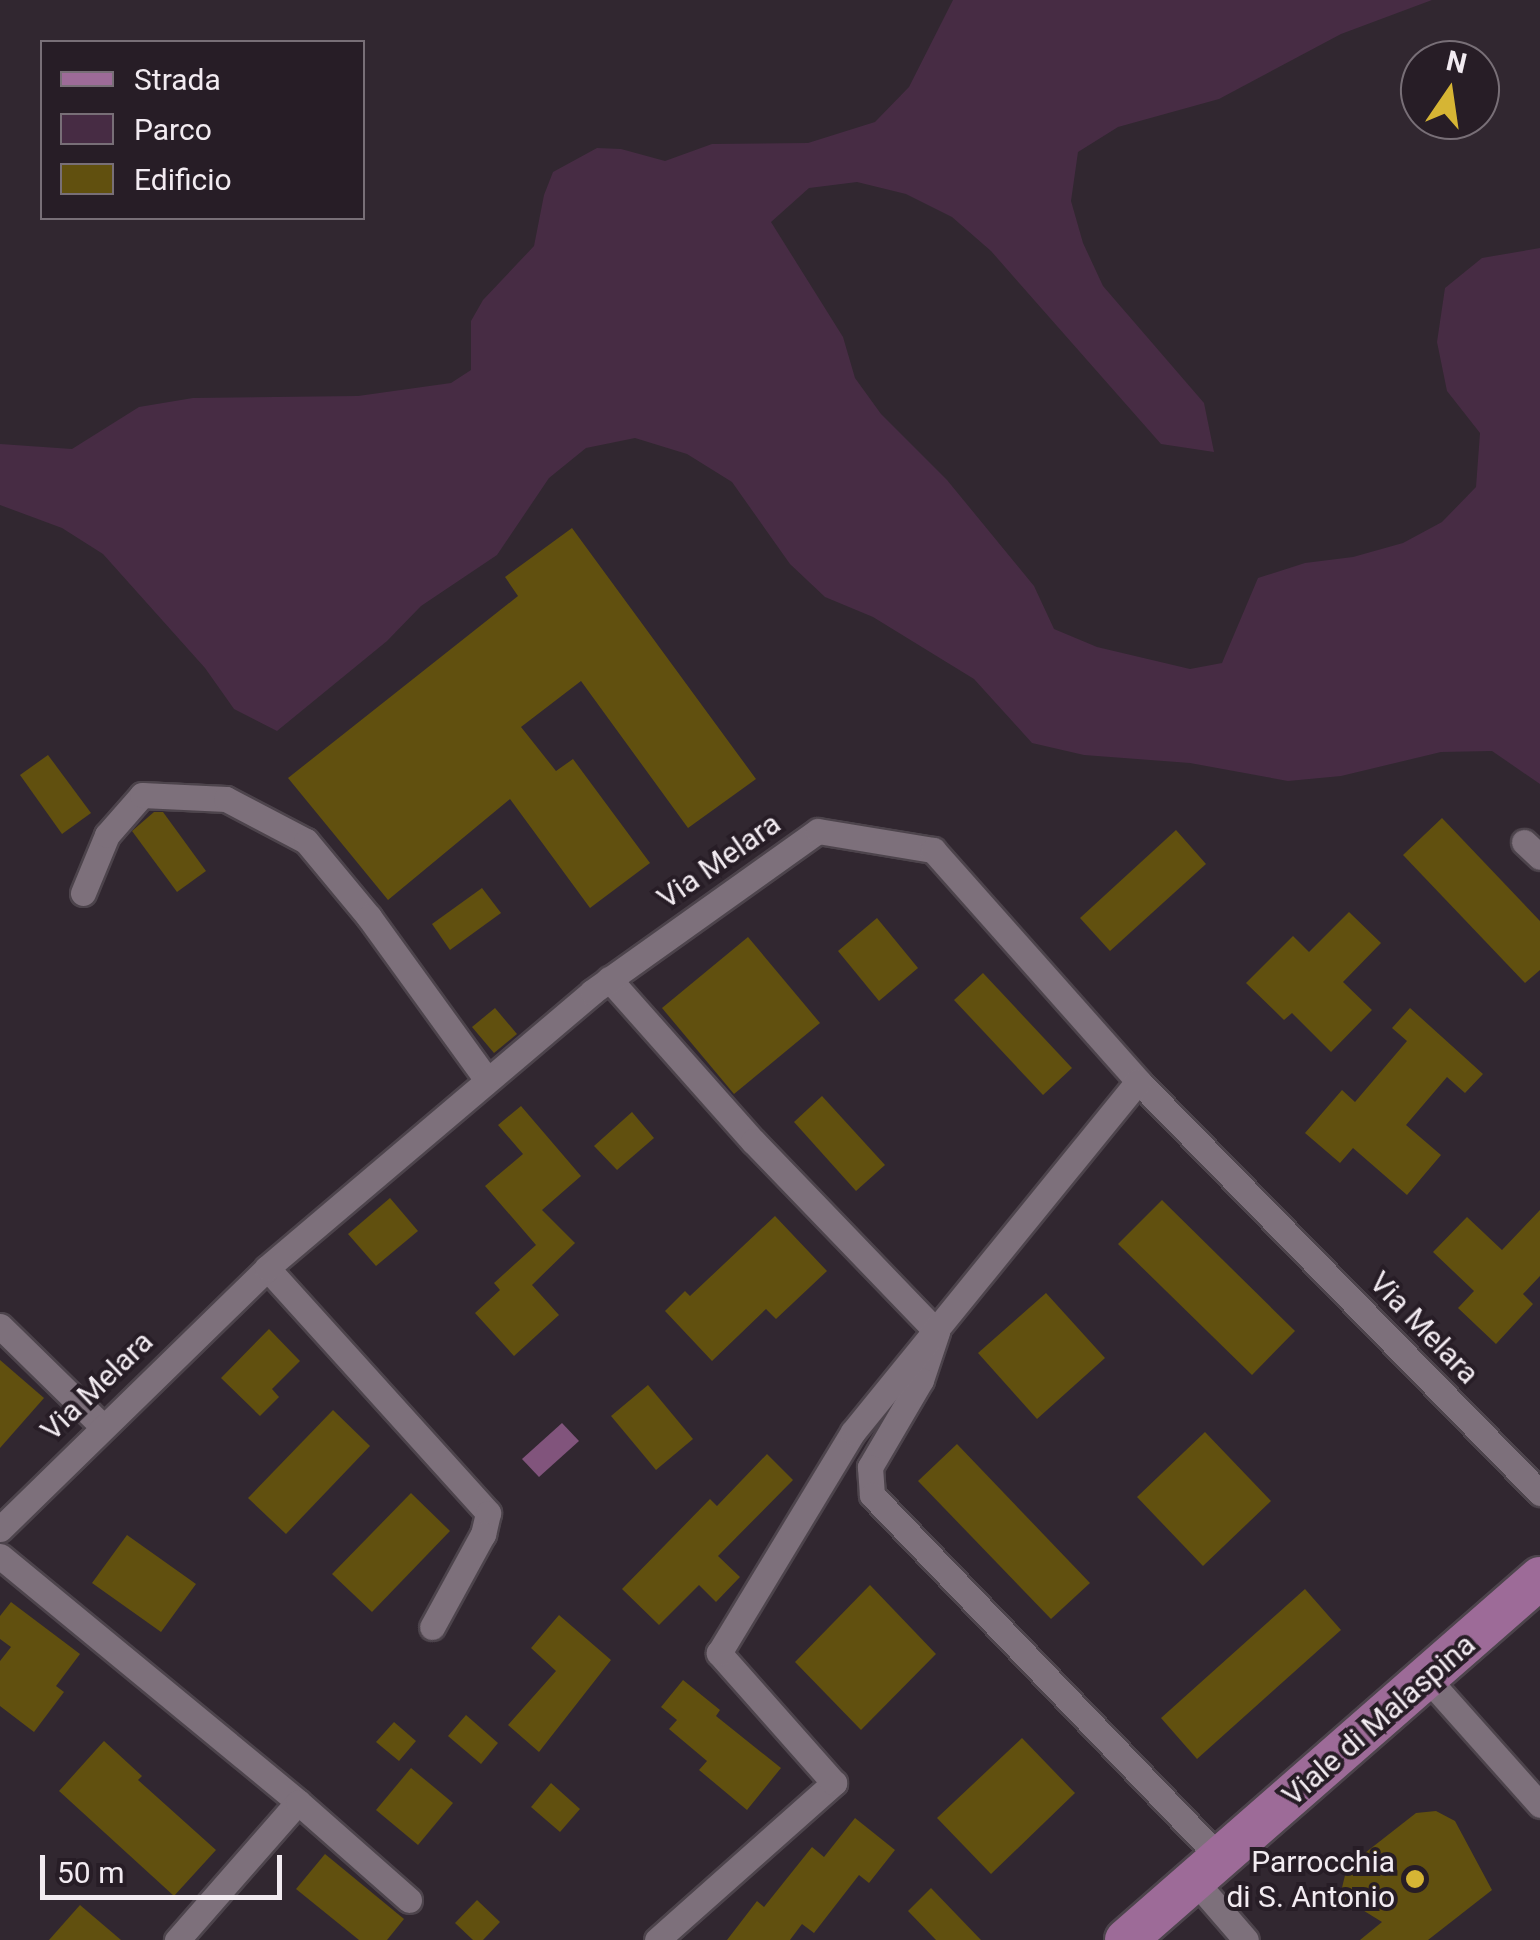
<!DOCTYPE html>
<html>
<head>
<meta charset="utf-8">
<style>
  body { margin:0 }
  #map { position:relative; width:1540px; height:1940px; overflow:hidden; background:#312730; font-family:Roboto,sans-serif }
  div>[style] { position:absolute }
  .green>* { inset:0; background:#472c44 }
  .water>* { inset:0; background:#81547c }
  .building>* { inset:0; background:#61500f }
  .roads { filter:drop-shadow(2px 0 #4d444c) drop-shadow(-2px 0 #4d444c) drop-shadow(0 2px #4d444c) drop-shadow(0 -2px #4d444c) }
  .minor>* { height:25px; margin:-12.5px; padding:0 12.5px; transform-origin:12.5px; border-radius:12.5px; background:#7d707b }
  .primary>* { height:42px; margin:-21px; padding:0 21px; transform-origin:21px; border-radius:21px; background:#9d6b98 }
  .dots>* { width:28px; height:28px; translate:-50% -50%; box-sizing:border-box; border:5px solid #271d26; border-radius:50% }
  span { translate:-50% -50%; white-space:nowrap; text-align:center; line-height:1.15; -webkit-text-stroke:8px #271d26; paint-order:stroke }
  .street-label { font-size:30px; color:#f2ebf1 }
  .poi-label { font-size:30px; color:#f2ebf1 }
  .right { translate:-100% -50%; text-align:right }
  .legend { position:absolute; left:40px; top:40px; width:325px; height:180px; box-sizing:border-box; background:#271d26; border:2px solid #786f77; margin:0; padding:12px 18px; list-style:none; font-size:30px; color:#f2ebf1 }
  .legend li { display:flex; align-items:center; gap:20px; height:50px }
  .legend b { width:50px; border:2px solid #786f77 }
  .north { position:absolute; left:1400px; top:40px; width:100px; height:100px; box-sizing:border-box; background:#271d26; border:2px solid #786f77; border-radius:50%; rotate:13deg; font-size:28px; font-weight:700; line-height:40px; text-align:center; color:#f2ebf1 }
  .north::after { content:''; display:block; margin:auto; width:35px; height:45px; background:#d6b534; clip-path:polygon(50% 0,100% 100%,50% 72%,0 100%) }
  .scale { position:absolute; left:40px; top:1855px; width:242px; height:45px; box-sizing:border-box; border:5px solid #f2ebf1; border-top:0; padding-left:12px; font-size:30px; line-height:35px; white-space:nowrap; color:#f2ebf1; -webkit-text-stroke:8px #271d26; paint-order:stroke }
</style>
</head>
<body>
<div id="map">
  <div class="green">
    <div style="clip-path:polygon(953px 0,1432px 0,1341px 34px,1219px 99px,1118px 127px,1078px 152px,1071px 201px,1083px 243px,1103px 286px,1204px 403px,1214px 452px,1161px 444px,991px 251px,952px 217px,906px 194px,857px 182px,809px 188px,771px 222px,843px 337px,855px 378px,881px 414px,947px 480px,1034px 586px,1054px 629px,1097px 647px,1190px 669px,1222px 663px,1258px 578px,1305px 563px,1353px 557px,1403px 543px,1442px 522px,1476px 487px,1480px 433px,1447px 391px,1437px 342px,1445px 288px,1482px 258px,1540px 248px,1540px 784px,1492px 751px,1441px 752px,1341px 776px,1288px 781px,1190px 763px,1084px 755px,1032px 743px,974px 679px,873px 617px,825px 597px,790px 564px,732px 482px,687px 454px,635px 438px,586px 448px,549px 478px,497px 555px,421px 606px,387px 641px,277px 731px,234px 709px,205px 668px,103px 554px,62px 528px,0 505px,0 444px,72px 449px,139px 407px,193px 398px,358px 396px,451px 383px,471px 370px,471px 321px,483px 300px,534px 246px,544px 195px,553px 172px,597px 148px,621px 149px,665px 161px,712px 144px,808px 143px,875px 122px,909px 87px)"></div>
  </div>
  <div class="water">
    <div style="clip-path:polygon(562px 1423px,579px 1441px,539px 1477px,522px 1459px)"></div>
  </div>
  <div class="building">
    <div style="clip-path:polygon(572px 528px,756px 779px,688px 828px,581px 681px,521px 727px,556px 771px,573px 759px,650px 863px,590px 908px,510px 799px,388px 900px,288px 778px,518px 596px,505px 577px)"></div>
    <div style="clip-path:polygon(48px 755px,91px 813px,62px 834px,20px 775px)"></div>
    <div style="clip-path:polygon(154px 812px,163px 812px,206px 871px,177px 892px,132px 831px)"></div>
    <div style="clip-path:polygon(1442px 818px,1540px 921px,1540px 970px,1525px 983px,1403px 855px)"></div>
    <div style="clip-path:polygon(1176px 830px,1206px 864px,1110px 951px,1080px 918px)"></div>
    <div style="clip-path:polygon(482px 888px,501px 913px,450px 950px,432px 924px)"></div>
    <div style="clip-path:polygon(1349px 912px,1381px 943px,1343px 982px,1372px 1010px,1331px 1052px,1292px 1013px,1284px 1020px,1246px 983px,1293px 936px,1309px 952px)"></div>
    <div style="clip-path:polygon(877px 918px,918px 968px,879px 1001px,838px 951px)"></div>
    <div style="clip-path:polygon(748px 937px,820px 1023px,734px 1094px,662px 1008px)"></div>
    <div style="clip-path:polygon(983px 973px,1072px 1068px,1043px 1095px,954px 1000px)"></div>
    <div style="clip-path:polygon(495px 1008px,517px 1034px,494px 1053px,472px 1027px)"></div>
    <div style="clip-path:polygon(1410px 1008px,1483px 1074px,1465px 1093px,1447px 1077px,1406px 1125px,1441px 1155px,1407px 1195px,1353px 1148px,1340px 1163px,1305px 1133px,1342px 1090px,1355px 1102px,1407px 1041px,1392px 1028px)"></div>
    <div style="clip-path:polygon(822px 1096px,885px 1165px,856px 1191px,794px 1122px)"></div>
    <div style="clip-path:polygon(521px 1106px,581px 1176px,542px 1210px,575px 1243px,532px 1285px,559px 1315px,514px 1356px,475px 1313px,500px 1290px,494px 1283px,536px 1245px,485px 1186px,523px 1154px,498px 1125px)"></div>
    <div style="clip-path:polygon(632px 1112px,654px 1138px,617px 1170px,594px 1146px)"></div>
    <div style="clip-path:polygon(390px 1198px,418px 1231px,376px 1266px,348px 1234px)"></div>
    <div style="clip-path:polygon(1162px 1200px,1295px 1331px,1252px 1375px,1118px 1244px)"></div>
    <div style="clip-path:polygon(1540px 1210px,1540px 1276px,1523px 1294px,1533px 1304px,1496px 1344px,1458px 1308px,1474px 1291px,1433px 1252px,1467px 1217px,1502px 1250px)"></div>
    <div style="clip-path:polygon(775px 1216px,827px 1271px,776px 1319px,766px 1309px,712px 1361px,665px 1311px,685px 1291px,690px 1296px)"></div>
    <div style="clip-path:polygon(1046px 1293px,1105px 1358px,1037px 1419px,978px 1353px)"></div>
    <div style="clip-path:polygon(269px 1329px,300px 1361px,272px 1389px,279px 1397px,260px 1416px,221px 1378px)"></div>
    <div style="clip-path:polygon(0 1360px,44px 1398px,0 1448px)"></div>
    <div style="clip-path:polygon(648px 1385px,693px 1439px,656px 1470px,611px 1416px)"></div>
    <div style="clip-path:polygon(333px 1410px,370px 1446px,286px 1534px,248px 1498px)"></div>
    <div style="clip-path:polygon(1205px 1432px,1271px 1501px,1203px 1566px,1137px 1497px)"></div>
    <div style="clip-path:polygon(957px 1444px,1090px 1583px,1051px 1619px,918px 1481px)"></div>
    <div style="clip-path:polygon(767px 1454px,793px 1480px,718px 1556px,740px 1577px,716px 1602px,699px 1585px,659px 1625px,622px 1589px,710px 1499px,717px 1506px)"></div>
    <div style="clip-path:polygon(411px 1493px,450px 1531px,372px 1612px,332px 1574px)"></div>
    <div style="clip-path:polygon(127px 1535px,196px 1584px,161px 1632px,92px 1583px)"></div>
    <div style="clip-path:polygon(870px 1585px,936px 1654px,861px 1730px,795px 1662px)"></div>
    <div style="clip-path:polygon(1305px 1589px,1341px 1630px,1197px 1759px,1161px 1718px)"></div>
    <div style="clip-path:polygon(11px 1602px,80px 1654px,56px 1686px,64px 1692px,34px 1732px,0 1706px,0 1661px,11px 1647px,0 1639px,0 1616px)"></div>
    <div style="clip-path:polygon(559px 1615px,611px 1660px,539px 1752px,508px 1725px,556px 1671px,531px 1648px)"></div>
    <div style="clip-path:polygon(683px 1680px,720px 1710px,716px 1716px,781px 1768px,747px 1810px,699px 1770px,707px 1761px,669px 1729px,677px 1720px,661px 1707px)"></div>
    <div style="clip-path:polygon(466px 1715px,498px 1743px,481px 1764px,448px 1736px)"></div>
    <div style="clip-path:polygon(394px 1722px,416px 1741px,399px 1761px,376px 1742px)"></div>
    <div style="clip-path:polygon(1022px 1738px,1075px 1793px,991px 1874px,937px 1818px)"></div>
    <div style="clip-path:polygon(104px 1741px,142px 1776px,138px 1780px,216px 1850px,174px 1896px,59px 1791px)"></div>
    <div style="clip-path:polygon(411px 1768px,453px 1803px,418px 1845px,376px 1810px)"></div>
    <div style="clip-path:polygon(551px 1783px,580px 1809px,560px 1832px,531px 1807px)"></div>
    <div style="clip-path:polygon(1436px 1811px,1455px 1821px,1492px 1890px,1428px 1940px,1360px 1940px,1382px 1922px,1340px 1896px,1347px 1867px,1416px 1813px)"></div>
    <div style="clip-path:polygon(855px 1818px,895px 1850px,869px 1883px,859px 1875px,814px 1933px,802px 1924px,790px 1940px,727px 1940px,757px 1901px,764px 1907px,812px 1847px,824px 1857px)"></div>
    <div style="clip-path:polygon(325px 1854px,404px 1919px,387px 1940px,359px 1940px,296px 1889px)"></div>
    <div style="clip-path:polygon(931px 1888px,981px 1940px,936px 1940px,908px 1911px)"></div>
    <div style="clip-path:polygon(477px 1900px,500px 1922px,483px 1940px,473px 1940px,455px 1923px)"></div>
    <div style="clip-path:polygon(80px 1905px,121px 1940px,49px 1940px)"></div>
  </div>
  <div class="roads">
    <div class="minor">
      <div style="left:1524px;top:842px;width:22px;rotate:43deg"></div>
      <div style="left:83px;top:893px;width:63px;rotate:-67.5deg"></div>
      <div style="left:107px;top:835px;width:53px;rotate:-48.8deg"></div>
      <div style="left:142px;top:795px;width:84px;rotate:2.7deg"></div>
      <div style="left:226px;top:799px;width:90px;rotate:27.7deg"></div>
      <div style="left:306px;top:841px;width:99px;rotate:50.3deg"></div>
      <div style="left:369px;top:917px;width:201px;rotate:54.1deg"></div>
      <div style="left:609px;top:979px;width:217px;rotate:48.4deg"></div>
      <div style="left:753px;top:1141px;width:265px;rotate:46.1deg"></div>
      <div style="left:937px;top:1332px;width:51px;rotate:108.4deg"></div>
      <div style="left:921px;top:1380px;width:101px;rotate:120.4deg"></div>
      <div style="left:870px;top:1467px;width:28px;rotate:86deg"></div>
      <div style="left:872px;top:1495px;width:503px;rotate:46.21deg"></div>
      <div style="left:267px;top:1268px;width:330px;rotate:47.9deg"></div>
      <div style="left:488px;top:1513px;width:22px;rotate:103deg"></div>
      <div style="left:483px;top:1534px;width:106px;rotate:118.7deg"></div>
      <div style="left:0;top:1326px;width:143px;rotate:44.4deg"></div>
      <div style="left:0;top:1529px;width:373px;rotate:-44.3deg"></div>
      <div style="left:267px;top:1268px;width:426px;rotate:-40.3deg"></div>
      <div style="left:592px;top:992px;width:277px;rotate:-35.5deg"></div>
      <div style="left:818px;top:831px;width:117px;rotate:9.4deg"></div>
      <div style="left:933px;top:850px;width:309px;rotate:48.4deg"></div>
      <div style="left:1138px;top:1081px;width:576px;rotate:45.7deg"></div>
      <div style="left:0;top:1556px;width:386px;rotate:39.5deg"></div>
      <div style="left:298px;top:1802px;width:184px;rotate:131.2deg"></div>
      <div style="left:1427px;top:1678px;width:170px;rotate:48.3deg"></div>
      <div style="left:298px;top:1802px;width:148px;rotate:41.4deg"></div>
      <div style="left:1194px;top:1880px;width:79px;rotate:49.1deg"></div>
      <div style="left:657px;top:1940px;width:237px;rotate:-41.6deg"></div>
      <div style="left:834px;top:1783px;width:174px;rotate:-131.5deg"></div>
      <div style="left:719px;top:1653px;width:258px;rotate:-58.8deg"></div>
      <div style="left:853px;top:1432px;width:452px;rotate:-50.9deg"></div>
    </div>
    <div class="primary">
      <div style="left:1126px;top:1940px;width:550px;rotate:-41.17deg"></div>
    </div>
  </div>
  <div class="dots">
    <div style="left:1415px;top:1879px;background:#d6b534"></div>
  </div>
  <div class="street-label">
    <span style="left:719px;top:861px;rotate:-35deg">Via Melara</span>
    <span style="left:1424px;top:1328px;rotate:46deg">Via Melara</span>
    <span style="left:97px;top:1386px;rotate:-44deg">Via Melara</span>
    <span style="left:1379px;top:1720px;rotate:-41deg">Viale di Malaspina</span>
  </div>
  <div class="poi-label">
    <span class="right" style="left:1395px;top:1879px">Parrocchia<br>di S. Antonio</span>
  </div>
  <ul class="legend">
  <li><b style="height:12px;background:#9d6b98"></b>Strada</li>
  <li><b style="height:28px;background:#472c44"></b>Parco</li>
  <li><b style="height:28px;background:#61500f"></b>Edificio</li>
  </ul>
  <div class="north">N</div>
  <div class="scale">50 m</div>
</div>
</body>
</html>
